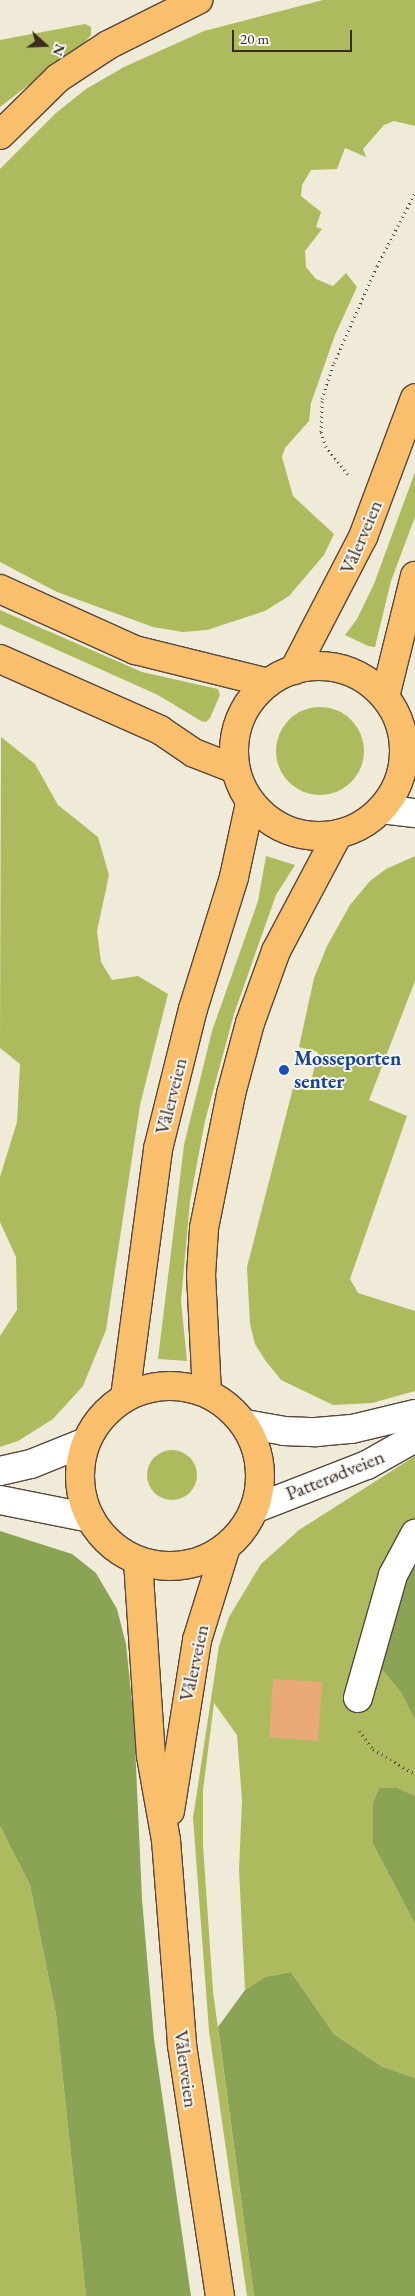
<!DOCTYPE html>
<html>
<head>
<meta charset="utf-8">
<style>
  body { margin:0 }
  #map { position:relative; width:415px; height:2296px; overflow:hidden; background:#f0ebd9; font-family:"EB Garamond",serif }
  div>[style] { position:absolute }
  .green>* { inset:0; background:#adbb5e }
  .round { border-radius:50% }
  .forest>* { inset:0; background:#8aa355 }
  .building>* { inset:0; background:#eaa979 }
  .path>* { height:3px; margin-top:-1.5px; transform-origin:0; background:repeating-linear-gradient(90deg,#56473a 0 1px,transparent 0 5px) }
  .roads { filter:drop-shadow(1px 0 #56473a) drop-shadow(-1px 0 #56473a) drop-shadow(0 1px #56473a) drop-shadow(0 -1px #56473a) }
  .minor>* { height:28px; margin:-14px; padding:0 14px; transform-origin:14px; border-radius:14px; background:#fff }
  .major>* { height:28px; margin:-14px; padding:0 14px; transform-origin:14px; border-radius:14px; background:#f9bf6d }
  .major>.ring { margin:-14px; padding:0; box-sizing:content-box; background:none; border:28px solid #f9bf6d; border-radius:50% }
  .highway>* { height:28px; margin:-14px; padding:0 14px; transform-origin:14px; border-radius:14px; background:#f9bf6d }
  .highway>.ring { margin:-14px; padding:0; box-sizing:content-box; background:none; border:28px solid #f9bf6d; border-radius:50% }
  .dots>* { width:14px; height:14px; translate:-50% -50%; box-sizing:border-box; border:2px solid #f6f6f2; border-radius:50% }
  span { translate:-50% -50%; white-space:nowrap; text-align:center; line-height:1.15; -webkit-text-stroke:4px #f6f6f2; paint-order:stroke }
  .street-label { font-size:20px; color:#3b2a1e }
  .transit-label { font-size:20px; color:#164399; font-weight:700 }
  .left { translate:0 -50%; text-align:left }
  .north { position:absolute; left:20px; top:20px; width:50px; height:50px; -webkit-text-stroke:4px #f6f6f2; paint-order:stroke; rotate:110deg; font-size:14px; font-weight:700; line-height:20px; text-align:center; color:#3b2a1e }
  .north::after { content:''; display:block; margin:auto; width:18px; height:22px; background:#3b2a1e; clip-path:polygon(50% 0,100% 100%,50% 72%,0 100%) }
  .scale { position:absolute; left:232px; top:30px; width:120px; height:22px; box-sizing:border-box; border:2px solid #3b2a1e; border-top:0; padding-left:6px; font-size:15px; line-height:18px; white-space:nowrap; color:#3b2a1e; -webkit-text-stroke:4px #f6f6f2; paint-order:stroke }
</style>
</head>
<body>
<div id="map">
  <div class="green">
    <div style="clip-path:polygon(323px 0,415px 0,415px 126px,394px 121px,384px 125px,363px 149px,366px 157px,345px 148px,337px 169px,311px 170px,302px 185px,301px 196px,321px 212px,316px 227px,322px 229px,305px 251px,306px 267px,316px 279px,333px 286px,346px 273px,357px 287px,335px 335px,311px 403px,309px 421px,285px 448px,282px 457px,293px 496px,334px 534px,324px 555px,289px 596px,265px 611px,207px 630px,183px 632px,153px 627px,57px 592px,0 562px,0 169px,56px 113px,86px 89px,124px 67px,204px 31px)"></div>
    <div style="clip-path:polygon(85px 24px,91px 27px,91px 35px,86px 41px,0 107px,0 40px)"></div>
    <div style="clip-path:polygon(415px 472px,415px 517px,391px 581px,375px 647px,368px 646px,345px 635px,357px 619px,374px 584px)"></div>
    <div style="clip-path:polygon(0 610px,142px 672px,218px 689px,220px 695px,210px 718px,206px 722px,201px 721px,158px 695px,4px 626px,0 624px)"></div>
    <div class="round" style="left:276px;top:707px;width:88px;height:88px"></div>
    <div style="clip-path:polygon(1px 737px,35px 764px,58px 805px,98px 837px,109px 875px,97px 931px,101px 962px,112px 980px,138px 976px,168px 994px,140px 1105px,106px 1330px,83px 1386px,53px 1419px,18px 1441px,0 1447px,0 1336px,17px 1310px,16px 1257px,0 1222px,0 1177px,17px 1122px,20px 1064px,0 1048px)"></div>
    <div style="clip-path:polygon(266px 856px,295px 865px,276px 895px,234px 1014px,205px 1121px,190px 1201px,181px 1301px,187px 1361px,158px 1359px,184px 1145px,212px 1031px,258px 901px)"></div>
    <div style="clip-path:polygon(415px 856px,415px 981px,369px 1100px,407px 1116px,350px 1279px,358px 1293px,415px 1311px,415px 1391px,372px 1403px,333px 1405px,281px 1380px,265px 1360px,255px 1344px,250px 1324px,247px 1267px,293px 1088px,309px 1090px,318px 1052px,299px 1047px,314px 978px,327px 946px,350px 905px,370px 881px,386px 869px)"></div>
    <div class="round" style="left:147px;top:1450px;width:50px;height:50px"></div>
    <div style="clip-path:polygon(415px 1456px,415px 1522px,377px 1664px,400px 1691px,415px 1720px,415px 1796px,398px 1788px,379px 1788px,373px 1802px,373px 1844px,415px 1924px,415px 2078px,381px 2066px,334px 2034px,291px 1972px,265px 1977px,245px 1990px,239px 1870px,242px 1800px,237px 1735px,214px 1703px,203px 1790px,203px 1845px,213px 1991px,254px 2296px,247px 2296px,209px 2031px,193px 1818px,219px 1646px,229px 1617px,261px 1564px,299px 1530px)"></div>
    <div style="clip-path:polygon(0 1826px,30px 1885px,56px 2014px,86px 2296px,0 2296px)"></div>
  </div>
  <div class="forest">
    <div style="clip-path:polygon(0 1531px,72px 1554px,96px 1573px,117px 1609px,126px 1644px,134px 1722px,142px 1899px,154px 2039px,191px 2296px,86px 2296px,56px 2014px,30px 1885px,0 1826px)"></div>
    <div style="clip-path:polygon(415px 1547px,415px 1720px,400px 1691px,377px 1664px)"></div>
    <div style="clip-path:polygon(379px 1788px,398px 1788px,415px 1796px,415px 1924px,373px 1844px,373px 1802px)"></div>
    <div style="clip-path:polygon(291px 1972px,334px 2034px,381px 2066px,415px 2078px,415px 2296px,254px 2296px,218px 2027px,245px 1990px,265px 1977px)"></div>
  </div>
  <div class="building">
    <div style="clip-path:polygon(273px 1679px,322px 1682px,318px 1741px,269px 1737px)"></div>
  </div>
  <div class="path">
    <div style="left:348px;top:474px;width:35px;rotate:-129deg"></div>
    <div style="left:326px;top:447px;width:16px;rotate:-108deg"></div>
    <div style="left:321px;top:432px;width:33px;rotate:-88deg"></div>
    <div style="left:322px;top:399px;width:38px;rotate:-72deg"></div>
    <div style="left:334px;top:363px;width:106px;rotate:-66.1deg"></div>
    <div style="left:377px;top:266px;width:82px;rotate:-62.5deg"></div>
    <div style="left:359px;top:1731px;width:23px;rotate:52deg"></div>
    <div style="left:373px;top:1749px;width:49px;rotate:30.8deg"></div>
  </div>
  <div class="roads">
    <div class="minor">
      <div style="left:404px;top:741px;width:14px;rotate:36deg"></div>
      <div style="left:381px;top:809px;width:34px;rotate:7deg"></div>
      <div style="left:245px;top:1424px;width:39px;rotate:10deg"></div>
      <div style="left:283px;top:1431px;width:33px;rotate:2deg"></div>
      <div style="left:316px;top:1432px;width:36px;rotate:-5deg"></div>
      <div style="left:352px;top:1429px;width:65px;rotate:-13.4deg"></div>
      <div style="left:0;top:1471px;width:32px;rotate:-13deg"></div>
      <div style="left:31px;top:1464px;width:59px;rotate:-21.8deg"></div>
      <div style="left:0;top:1500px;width:92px;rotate:11.3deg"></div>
      <div style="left:254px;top:1509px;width:121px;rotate:-21.3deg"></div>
      <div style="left:367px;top:1465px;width:55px;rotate:-29.4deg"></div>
      <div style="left:358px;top:1698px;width:128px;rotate:-74.1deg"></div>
      <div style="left:393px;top:1575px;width:47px;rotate:-61.8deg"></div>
    </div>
    <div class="major">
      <div class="ring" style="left:80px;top:1386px;width:152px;height:152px"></div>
      <div style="left:207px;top:1393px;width:118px;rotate:-92.9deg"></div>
      <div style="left:201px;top:1275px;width:47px;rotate:-86.3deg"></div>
      <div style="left:204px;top:1228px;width:137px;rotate:-78.6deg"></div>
      <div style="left:231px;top:1094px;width:73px;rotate:-75deg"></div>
      <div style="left:250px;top:1023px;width:77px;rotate:-70.1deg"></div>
      <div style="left:276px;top:951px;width:132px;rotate:-62.1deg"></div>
      <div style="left:125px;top:1397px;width:250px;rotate:-82.4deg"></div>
      <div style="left:158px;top:1149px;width:144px;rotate:-76deg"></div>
      <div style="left:193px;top:1009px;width:138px;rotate:-72.7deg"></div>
      <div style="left:234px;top:877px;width:76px;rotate:-77.8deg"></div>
      <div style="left:138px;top:1561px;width:195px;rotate:86.2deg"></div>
      <div style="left:151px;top:1756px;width:85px;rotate:79.9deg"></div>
      <div style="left:166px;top:1840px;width:206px;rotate:85.5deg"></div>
      <div style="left:182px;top:2045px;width:254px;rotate:81.4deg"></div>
      <div style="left:170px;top:1811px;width:173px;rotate:-81deg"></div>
      <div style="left:197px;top:1640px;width:97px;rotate:-72.7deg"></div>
    </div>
    <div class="highway">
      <div style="left:0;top:135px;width:81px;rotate:-44.5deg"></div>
      <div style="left:58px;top:78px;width:60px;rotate:-33.4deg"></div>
      <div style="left:108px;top:45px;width:101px;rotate:-26.6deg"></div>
      <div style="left:0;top:589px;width:148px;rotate:24.3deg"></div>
      <div style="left:135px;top:650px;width:137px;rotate:13.9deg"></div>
      <div style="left:0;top:659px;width:175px;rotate:23.9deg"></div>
      <div style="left:160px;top:730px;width:41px;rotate:34.1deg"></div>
      <div style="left:194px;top:753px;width:44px;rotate:21.3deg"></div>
      <div class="ring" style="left:234px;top:666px;width:142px;height:142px"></div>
      <div style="left:294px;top:670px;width:150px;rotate:-62.6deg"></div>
      <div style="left:363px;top:537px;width:148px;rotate:-69.5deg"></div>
      <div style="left:385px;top:697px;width:125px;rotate:-76.1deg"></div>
    </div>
  </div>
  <div class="dots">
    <div style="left:284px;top:1070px;background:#1a4fb4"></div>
  </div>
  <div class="street-label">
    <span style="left:361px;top:537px;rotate:-67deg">Vålerveien</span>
    <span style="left:171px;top:1096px;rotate:-76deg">Vålerveien</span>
    <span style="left:335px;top:1475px;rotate:-22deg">Patterødveien</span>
    <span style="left:194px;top:1663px;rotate:-78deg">Vålerveien</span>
    <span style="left:186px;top:2069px;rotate:82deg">Vålerveien</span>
  </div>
  <div class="transit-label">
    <span class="left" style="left:294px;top:1070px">Mosseporten<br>senter</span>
  </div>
  <div class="north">N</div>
  <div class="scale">20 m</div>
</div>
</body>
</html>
